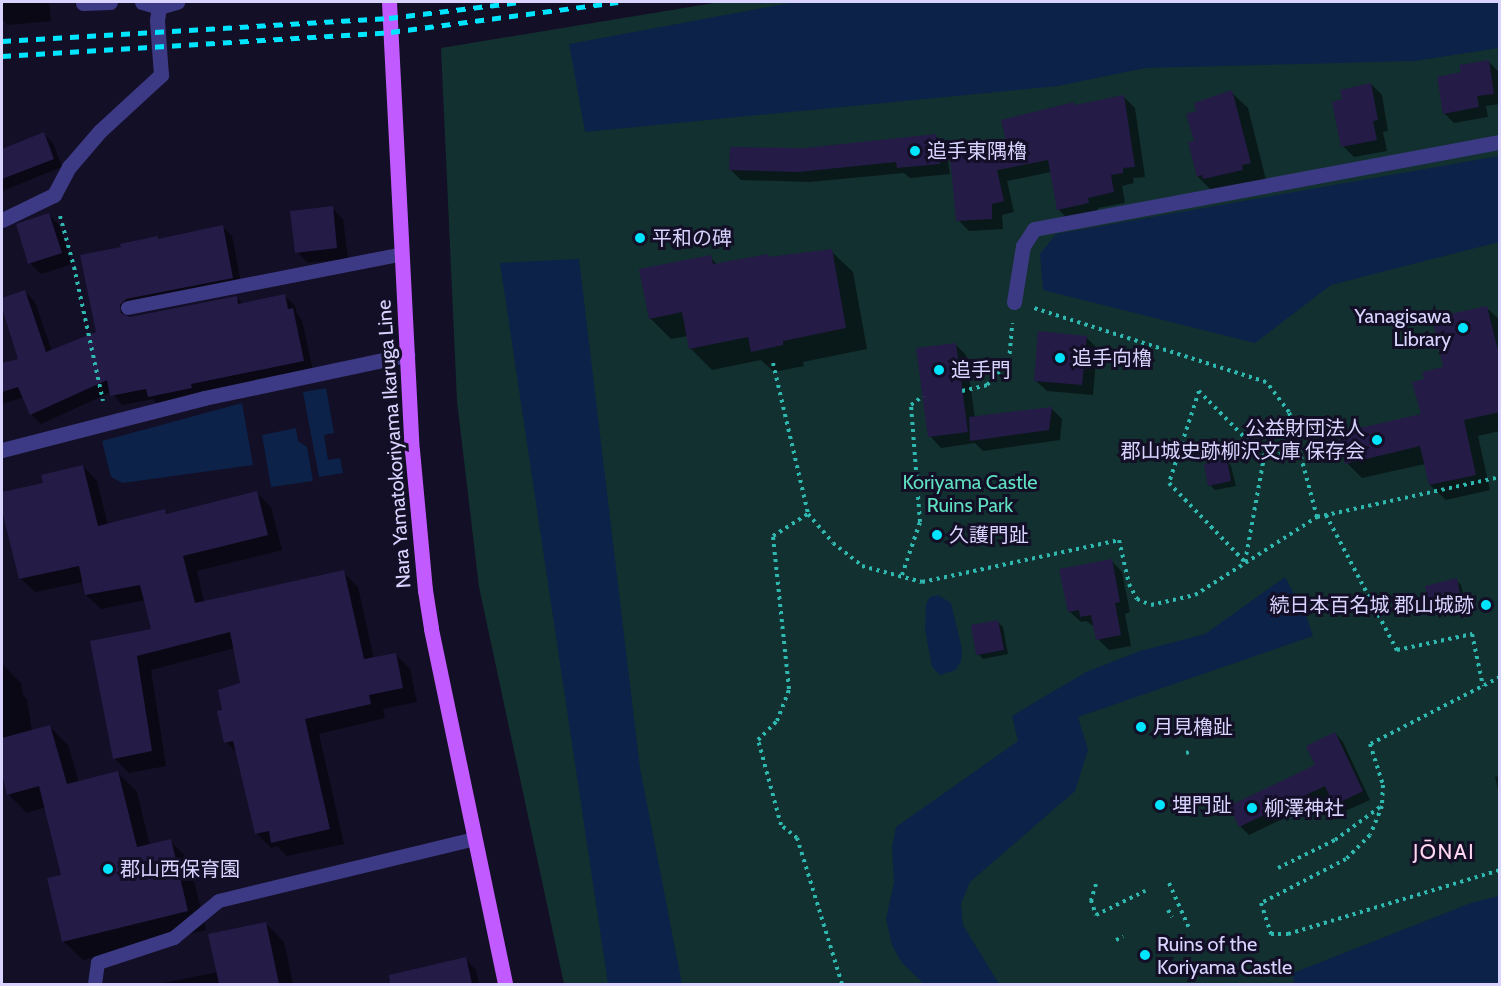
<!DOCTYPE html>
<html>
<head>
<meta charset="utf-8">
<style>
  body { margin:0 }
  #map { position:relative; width:1501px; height:986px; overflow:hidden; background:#130f26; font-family:Cabin,"Noto Sans JP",sans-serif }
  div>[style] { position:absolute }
  .green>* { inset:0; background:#12302f }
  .water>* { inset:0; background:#0c2248 }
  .shadow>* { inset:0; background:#0007 }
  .building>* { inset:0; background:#241b47 }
  .path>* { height:4px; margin-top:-2px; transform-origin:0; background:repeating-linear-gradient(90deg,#2fb8b0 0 3px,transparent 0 7.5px) }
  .service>* { height:14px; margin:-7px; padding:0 7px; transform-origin:7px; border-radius:7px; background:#3d3a85 }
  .minor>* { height:15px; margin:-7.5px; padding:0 7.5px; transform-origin:7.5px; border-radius:7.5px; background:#3d3a85 }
  .primary>* { height:15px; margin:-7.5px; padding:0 7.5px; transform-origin:7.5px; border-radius:7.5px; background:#c25bff }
  .rail>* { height:4.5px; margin-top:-2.25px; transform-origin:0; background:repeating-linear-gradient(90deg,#00e5ff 0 9px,transparent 0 17px) }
  .dots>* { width:16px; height:16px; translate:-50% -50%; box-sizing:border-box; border:3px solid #130f26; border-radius:50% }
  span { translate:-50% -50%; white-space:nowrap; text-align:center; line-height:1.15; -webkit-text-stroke:6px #130f26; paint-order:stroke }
  .poi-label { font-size:20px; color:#d9d4ff }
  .left { translate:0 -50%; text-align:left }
  .right { translate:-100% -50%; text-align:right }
  .street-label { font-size:20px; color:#d9d4ff }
  .park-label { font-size:20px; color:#5fe0c0 }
  .neighbourhood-label { font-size:21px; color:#ffd6f0; letter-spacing:1.5px }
  .frame { position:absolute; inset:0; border:3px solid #d9d4ff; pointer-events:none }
</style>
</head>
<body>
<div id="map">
  <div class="green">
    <div style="clip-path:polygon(720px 2px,1499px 2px,1499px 984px,564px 984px,479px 587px,457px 401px,441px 48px)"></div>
  </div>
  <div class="water">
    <div style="clip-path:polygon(795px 2px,1499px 2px,1499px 48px,1415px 61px,1145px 68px,1058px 86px,585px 132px,569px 44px)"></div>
    <div style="clip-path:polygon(1499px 156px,1499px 242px,1331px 285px,1255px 343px,1043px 290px,1040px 254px,1056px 234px)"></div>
    <div style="clip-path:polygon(579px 259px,640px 768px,682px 984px,608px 984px,500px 263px)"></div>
    <div style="clip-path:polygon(326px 388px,334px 433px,324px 435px,328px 460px,340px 458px,343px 473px,319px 477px,303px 392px)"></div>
    <div style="clip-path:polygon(242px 403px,253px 465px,123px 483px,111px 477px,102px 441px)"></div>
    <div style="clip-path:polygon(296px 428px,298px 441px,307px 447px,313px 481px,271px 487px,262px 435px)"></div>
    <div style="clip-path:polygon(1285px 577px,1307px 618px,1313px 636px,1078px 717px,1088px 750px,1075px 791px,970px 882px,961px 904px,963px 925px,999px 984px,924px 984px,902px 963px,892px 945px,886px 919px,894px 882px,892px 847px,896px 827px,1018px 741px,1012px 716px,1086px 672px,1140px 651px,1205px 634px)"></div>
    <div style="clip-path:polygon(938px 595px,951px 603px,962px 649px,961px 661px,956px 670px,940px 675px,932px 667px,925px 629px,926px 604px,930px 597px)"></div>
    <div style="clip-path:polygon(1499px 896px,1499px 984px,1294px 984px,1293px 973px,1471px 903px)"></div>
  </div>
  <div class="shadow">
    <div style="clip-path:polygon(2px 2px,49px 2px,51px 21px,7px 25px,2px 19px)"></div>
    <div style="clip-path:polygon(1488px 61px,1498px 71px,1500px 104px,1486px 106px,1488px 117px,1454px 123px,1444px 113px,1463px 73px)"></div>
    <div style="clip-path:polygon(1371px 84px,1382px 95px,1388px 131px,1383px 132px,1387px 151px,1354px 157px,1343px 146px)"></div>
    <div style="clip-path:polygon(1231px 92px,1248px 108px,1266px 180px,1214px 193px,1198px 177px,1196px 142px)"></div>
    <div style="clip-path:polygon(1124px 97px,1135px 108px,1145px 177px,1133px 178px,1134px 183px,1122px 186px,1125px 203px,1098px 208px,1099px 214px,1069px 220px,1058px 209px,1051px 172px,1007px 181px,1014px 212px,1002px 215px,1003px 229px,969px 231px,958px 220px,1007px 142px,1074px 104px,1077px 107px)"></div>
    <div style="clip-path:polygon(44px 134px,53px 143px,62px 167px,2px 191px,2px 151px)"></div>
    <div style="clip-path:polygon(935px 136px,946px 147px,950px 174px,910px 178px,904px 173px,810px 182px,741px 180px,730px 169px,805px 150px)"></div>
    <div style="clip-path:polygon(332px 208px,343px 219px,348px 259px,308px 263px,297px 252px)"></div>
    <div style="clip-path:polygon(49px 215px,60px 226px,72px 264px,41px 274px,30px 263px)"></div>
    <div style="clip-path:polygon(222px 226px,232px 236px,242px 288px,136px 309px,129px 315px,130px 318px,236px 297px,243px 304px,285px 296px,295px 306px,297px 314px,302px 320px,313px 371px,159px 406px,153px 399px,122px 405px,111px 392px,41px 424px,31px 414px,24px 397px,2px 404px,2px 365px,20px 360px,2px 300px,25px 292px,35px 302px,52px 351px,98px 333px,122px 248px,157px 237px,159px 240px)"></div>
    <div style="clip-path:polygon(831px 251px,853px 272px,867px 349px,803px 362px,804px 366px,774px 372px,761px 360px,712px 370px,690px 348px,688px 336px,671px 339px,650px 318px,710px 257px,718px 265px)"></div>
    <div style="clip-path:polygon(1487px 308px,1500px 320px,1500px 431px,1478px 436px,1490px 490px,1446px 500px,1430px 485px,1425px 464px,1362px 478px,1347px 463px,1422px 415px,1425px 380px,1445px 369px)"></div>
    <div style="clip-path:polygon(1086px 337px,1097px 348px,1093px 395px,1047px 391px,1035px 380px)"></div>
    <div style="clip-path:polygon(955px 344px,966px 355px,975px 418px,1052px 409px,1062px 419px,1060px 440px,983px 451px,975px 443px,941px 448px,930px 436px)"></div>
    <div style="clip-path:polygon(1226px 461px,1231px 466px,1236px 486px,1215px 490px,1210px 485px)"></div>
    <div style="clip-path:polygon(83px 466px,97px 481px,108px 525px,165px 511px,168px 515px,257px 493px,271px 507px,282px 550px,197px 571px,204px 602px,343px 572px,358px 587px,374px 659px,396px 655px,410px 669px,417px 702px,383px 709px,385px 718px,319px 734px,344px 844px,287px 856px,277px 846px,271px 848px,256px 833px,238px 754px,226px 742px,224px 711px,242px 684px,235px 648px,151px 670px,166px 766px,129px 773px,114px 758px,92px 642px,153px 630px,145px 600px,101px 609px,86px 595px,83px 582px,35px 592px,20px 578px,2px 502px,2px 493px,45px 484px)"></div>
    <div style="clip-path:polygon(1111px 560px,1122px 572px,1130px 612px,1125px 614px,1131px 646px,1109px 650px,1098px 639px,1095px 627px,1086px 621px,1081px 622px,1069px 611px)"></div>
    <div style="clip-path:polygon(1456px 580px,1461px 585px,1467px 609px,1438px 615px,1432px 610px)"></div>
    <div style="clip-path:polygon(997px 621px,1003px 627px,1008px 654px,983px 659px,978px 654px)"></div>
    <div style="clip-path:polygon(2px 664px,21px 683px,23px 695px,27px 699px,32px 731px,50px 727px,68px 745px,79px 783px,118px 773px,137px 792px,150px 846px,170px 841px,189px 860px,206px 930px,83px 960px,64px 942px,49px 880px,63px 876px,46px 807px,27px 813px,8px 794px,2px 768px,7px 766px,2px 747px)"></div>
    <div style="clip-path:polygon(1335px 733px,1343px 742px,1370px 800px,1343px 812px,1331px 796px,1249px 835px,1240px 826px,1317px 766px)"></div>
    <div style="clip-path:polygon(1500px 776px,1500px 799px,1495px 777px)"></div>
    <div style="clip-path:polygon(265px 923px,284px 942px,293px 984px,158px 984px,218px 972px)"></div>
    <div style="clip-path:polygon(465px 959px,476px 970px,479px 984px,418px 984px,415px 970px)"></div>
  </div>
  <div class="building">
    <div style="clip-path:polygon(1489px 60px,1494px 94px,1477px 96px,1479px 107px,1443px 114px,1437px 77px,1461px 72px,1459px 65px)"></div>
    <div style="clip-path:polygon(1371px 83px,1378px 120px,1373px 121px,1377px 140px,1341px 147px,1332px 102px,1342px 99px,1340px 90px)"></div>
    <div style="clip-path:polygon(1232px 90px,1251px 163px,1242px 165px,1243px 170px,1203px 179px,1202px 175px,1197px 177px,1188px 142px,1194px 141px,1186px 114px,1196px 111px,1194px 103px)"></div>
    <div style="clip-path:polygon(1124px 95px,1135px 167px,1123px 168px,1123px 173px,1111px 175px,1114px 192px,1088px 198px,1089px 203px,1057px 210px,1048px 160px,997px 170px,1004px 201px,992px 204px,992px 219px,956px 221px,949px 146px,1006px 141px,1001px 120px,1074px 102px,1075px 105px)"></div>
    <div style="clip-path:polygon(44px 132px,54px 159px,2px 179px,2px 149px)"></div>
    <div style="clip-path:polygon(936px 134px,940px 164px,897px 168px,896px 162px,798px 172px,729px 170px,730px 147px,805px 148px)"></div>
    <div style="clip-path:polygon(333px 206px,337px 248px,295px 253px,290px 211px)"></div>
    <div style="clip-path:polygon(49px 213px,62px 253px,28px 264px,16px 224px)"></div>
    <div style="clip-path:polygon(223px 225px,233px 278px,126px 299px,120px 305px,121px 313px,130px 317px,237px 296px,238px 304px,285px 294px,288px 309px,293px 308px,304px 361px,191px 384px,192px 388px,148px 397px,146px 389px,110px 396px,107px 380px,30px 415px,18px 387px,2px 392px,2px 363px,18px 359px,2px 308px,2px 298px,25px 290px,46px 352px,96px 332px,80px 255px,121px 247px,120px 244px,158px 236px,158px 239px)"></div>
    <div style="clip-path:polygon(832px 249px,846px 328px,783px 341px,783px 345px,751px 352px,748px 337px,689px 349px,682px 312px,649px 319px,639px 269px,711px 255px,713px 264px,768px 254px,769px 257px)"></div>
    <div style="clip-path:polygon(1487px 306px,1500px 359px,1500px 412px,1464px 420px,1476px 475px,1429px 485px,1420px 446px,1345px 464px,1338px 433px,1421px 414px,1412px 382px,1424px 379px,1422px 372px,1443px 367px,1432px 318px)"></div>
    <div style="clip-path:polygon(1038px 331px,1087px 336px,1082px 385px,1034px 381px)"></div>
    <div style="clip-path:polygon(956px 343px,968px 432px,928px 437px,916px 348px)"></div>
    <div style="clip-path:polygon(1052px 407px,1049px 430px,970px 441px,969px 417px)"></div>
    <div style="clip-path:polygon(1227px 459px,1231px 481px,1208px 486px,1204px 464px)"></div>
    <div style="clip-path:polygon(83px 465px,98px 526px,165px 509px,166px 514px,257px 491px,268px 535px,183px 556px,195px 603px,344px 570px,364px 659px,396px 653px,403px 688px,369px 695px,371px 704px,305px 719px,330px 829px,271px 843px,269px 831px,255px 834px,233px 741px,224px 743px,217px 711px,222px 710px,218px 690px,240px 683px,230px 632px,137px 656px,152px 751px,113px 759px,90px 641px,151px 629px,140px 585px,85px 595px,79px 566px,19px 579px,2px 511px,2px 492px,43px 483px,41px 475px)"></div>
    <div style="clip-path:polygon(1112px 559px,1120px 602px,1115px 603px,1121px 635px,1096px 640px,1091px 615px,1080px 617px,1079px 610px,1068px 612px,1059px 569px)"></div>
    <div style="clip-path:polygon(1457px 578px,1462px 604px,1431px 611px,1425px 586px)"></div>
    <div style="clip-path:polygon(998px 620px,1004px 650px,976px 655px,971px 625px)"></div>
    <div style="clip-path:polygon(50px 725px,67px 784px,118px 771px,137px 847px,171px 839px,188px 911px,62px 942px,47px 878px,61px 875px,39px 786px,7px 795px,2px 774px,2px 738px)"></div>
    <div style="clip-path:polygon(1335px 732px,1363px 791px,1334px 805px,1325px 786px,1239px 827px,1229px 806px,1315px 765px,1306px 746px)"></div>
    <div style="clip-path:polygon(266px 922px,279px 984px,219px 984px,208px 934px)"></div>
    <div style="clip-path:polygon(466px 957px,472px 984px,390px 984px,389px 975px)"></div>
  </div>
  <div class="path">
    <div style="left:60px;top:216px;width:53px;rotate:74.6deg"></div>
    <div style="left:74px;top:267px;width:137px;rotate:77.8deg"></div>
    <div style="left:773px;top:363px;width:155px;rotate:76.9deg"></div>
    <div style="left:962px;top:391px;width:26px;rotate:-13deg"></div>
    <div style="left:987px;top:385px;width:33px;rotate:-47deg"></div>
    <div style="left:1009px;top:361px;width:38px;rotate:-85deg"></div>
    <div style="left:1264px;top:457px;width:93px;rotate:-134.6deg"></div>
    <div style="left:1199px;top:391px;width:97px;rotate:108.1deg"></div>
    <div style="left:1169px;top:483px;width:110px;rotate:46.1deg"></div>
    <div style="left:1245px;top:562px;width:107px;rotate:-79.7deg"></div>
    <div style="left:1264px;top:457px;width:36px;rotate:-10deg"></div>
    <div style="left:1326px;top:515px;width:153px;rotate:62.3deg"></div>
    <div style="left:1397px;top:650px;width:77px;rotate:-12deg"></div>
    <div style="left:1472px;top:634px;width:53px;rotate:78.1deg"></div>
    <div style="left:1317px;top:517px;width:187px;rotate:-12.3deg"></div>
    <div style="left:902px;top:575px;width:56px;rotate:-71.2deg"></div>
    <div style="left:920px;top:522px;width:117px;rotate:-94.4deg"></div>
    <div style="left:911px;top:405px;width:15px;rotate:-37deg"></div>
    <div style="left:1500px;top:677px;width:146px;rotate:152.7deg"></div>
    <div style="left:1370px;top:744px;width:43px;rotate:72.4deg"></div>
    <div style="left:1383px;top:785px;width:21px;rotate:93deg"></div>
    <div style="left:1382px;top:806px;width:31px;rotate:112deg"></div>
    <div style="left:1370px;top:835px;width:34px;rotate:135deg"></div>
    <div style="left:1346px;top:859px;width:96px;rotate:152.6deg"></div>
    <div style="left:1261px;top:903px;width:33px;rotate:72deg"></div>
    <div style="left:1271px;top:934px;width:17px"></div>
    <div style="left:1288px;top:934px;width:221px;rotate:-16.8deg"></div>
    <div style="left:1186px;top:753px;width:3px;rotate:-18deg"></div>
    <div style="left:1278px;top:868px;width:64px;rotate:-26.2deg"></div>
    <div style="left:1335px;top:840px;width:56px;rotate:-36.3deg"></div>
    <div style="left:1169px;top:883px;width:49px;rotate:66deg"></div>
    <div style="left:1096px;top:884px;width:17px;rotate:107deg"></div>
    <div style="left:1091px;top:900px;width:16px;rotate:72deg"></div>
    <div style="left:1096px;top:915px;width:55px;rotate:-26.1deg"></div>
    <div style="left:1168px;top:910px;width:8px;rotate:60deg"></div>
    <div style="left:1116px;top:940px;width:8px;rotate:-23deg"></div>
    <div style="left:842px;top:984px;width:153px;rotate:-107.1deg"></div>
    <div style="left:797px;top:838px;width:21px;rotate:-141deg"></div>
    <div style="left:781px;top:825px;width:88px;rotate:-105.1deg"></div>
    <div style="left:758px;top:740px;width:27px;rotate:-45deg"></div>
    <div style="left:777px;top:721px;width:34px;rotate:-69deg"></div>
    <div style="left:789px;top:689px;width:154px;rotate:-96deg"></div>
    <div style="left:773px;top:536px;width:41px;rotate:-32.2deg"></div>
    <div style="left:808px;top:514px;width:38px;rotate:49deg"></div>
    <div style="left:833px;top:543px;width:37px;rotate:38deg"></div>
    <div style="left:862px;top:566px;width:62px;rotate:14.9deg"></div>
    <div style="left:922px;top:582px;width:201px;rotate:-12deg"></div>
    <div style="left:1119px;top:540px;width:45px;rotate:77.2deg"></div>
    <div style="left:1129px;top:584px;width:17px;rotate:62deg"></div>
    <div style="left:1137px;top:599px;width:15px;rotate:23deg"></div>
    <div style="left:1151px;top:605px;width:45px;rotate:-12.8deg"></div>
    <div style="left:1195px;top:595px;width:145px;rotate:-32.6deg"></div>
    <div style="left:1317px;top:517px;width:109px;rotate:-104.9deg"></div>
    <div style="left:1289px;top:412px;width:38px;rotate:-127deg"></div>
    <div style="left:1266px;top:382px;width:244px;rotate:-162.3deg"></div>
  </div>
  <div class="service">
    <div style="left:128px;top:308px;width:279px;rotate:-11.1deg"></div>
    <div style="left:95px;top:984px;width:21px;rotate:-82deg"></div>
    <div style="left:98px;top:963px;width:80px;rotate:-18.2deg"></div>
    <div style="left:174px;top:938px;width:58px;rotate:-39.4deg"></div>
    <div style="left:219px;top:901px;width:263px;rotate:-13.6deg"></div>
  </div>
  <div class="minor">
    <div style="left:142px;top:2px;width:18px;rotate:16deg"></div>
    <div style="left:83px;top:3px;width:27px;rotate:-2deg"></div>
    <div style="left:2px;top:220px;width:58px;rotate:-25.7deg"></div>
    <div style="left:54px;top:195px;width:32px;rotate:-62deg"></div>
    <div style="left:69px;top:167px;width:48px;rotate:-49.3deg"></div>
    <div style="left:100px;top:131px;width:83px;rotate:-42.6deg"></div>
    <div style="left:161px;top:75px;width:55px;rotate:-94.2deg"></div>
    <div style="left:157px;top:20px;width:13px;rotate:-81deg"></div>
    <div style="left:159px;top:7px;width:19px;rotate:-16deg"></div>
    <div style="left:1014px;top:302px;width:57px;rotate:-80.9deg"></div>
    <div style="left:1023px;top:246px;width:20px;rotate:-57deg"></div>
    <div style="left:1034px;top:229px;width:474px;rotate:-10.6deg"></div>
    <div style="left:2px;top:450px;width:209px;rotate:-14.4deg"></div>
    <div style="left:204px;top:398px;width:208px;rotate:-12deg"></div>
  </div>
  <div class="primary">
    <div style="left:389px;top:2px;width:449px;rotate:87.1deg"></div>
    <div style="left:412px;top:450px;width:141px;rotate:84.7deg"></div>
    <div style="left:425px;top:590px;width:39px;rotate:81deg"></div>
    <div style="left:431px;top:629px;width:363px;rotate:78.2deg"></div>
  </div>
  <div class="rail">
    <div style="left:2px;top:41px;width:388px;rotate:-3.4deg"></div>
    <div style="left:389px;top:18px;width:131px;rotate:-7deg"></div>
    <div style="left:2px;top:56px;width:390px;rotate:-3.5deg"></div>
    <div style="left:391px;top:32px;width:229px;rotate:-7.5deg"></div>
  </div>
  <div class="dots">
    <div style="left:915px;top:151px;background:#00e5ff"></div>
    <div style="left:640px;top:238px;background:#00e5ff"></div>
    <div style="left:1463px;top:328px;background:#00e5ff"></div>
    <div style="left:1060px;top:358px;background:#00e5ff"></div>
    <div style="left:939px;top:370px;background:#00e5ff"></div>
    <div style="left:1377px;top:440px;background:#00e5ff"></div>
    <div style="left:937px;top:535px;background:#00e5ff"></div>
    <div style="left:1486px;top:605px;background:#00e5ff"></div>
    <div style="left:1141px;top:727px;background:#00e5ff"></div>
    <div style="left:1160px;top:805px;background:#00e5ff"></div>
    <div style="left:1252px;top:808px;background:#00e5ff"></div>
    <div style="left:108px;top:869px;background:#00e5ff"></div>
    <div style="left:1145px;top:955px;background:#00e5ff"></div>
  </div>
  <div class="poi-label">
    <span class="left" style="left:927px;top:151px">追手東隅櫓</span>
    <span class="left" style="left:652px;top:238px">平和の碑</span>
    <span class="right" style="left:1451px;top:328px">Yanagisawa<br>Library</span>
    <span class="left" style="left:1072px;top:358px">追手向櫓</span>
    <span class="left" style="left:951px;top:370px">追手門</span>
    <span class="right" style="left:1365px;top:440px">公益財団法人<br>郡山城史跡柳沢文庫 保存会</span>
    <span class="left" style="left:949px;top:535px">久護門趾</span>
    <span class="right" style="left:1474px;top:605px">続日本百名城 郡山城跡</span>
    <span class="left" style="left:1153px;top:727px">月見櫓趾</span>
    <span class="left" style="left:1172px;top:805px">埋門趾</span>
    <span class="left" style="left:1264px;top:808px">柳澤神社</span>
    <span class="left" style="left:120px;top:869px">郡山西保育園</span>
    <span class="left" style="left:1157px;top:956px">Ruins of the<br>Koriyama Castle</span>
  </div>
  <div class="street-label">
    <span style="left:394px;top:444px;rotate:-94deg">Nara Yamatokoriyama Ikaruga Line</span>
  </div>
  <div class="park-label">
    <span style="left:970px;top:494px">Koriyama Castle<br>Ruins Park</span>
  </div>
  <div class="neighbourhood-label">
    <span style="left:1444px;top:852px">JŌNAI</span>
  </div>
  <div class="frame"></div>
</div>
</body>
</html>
